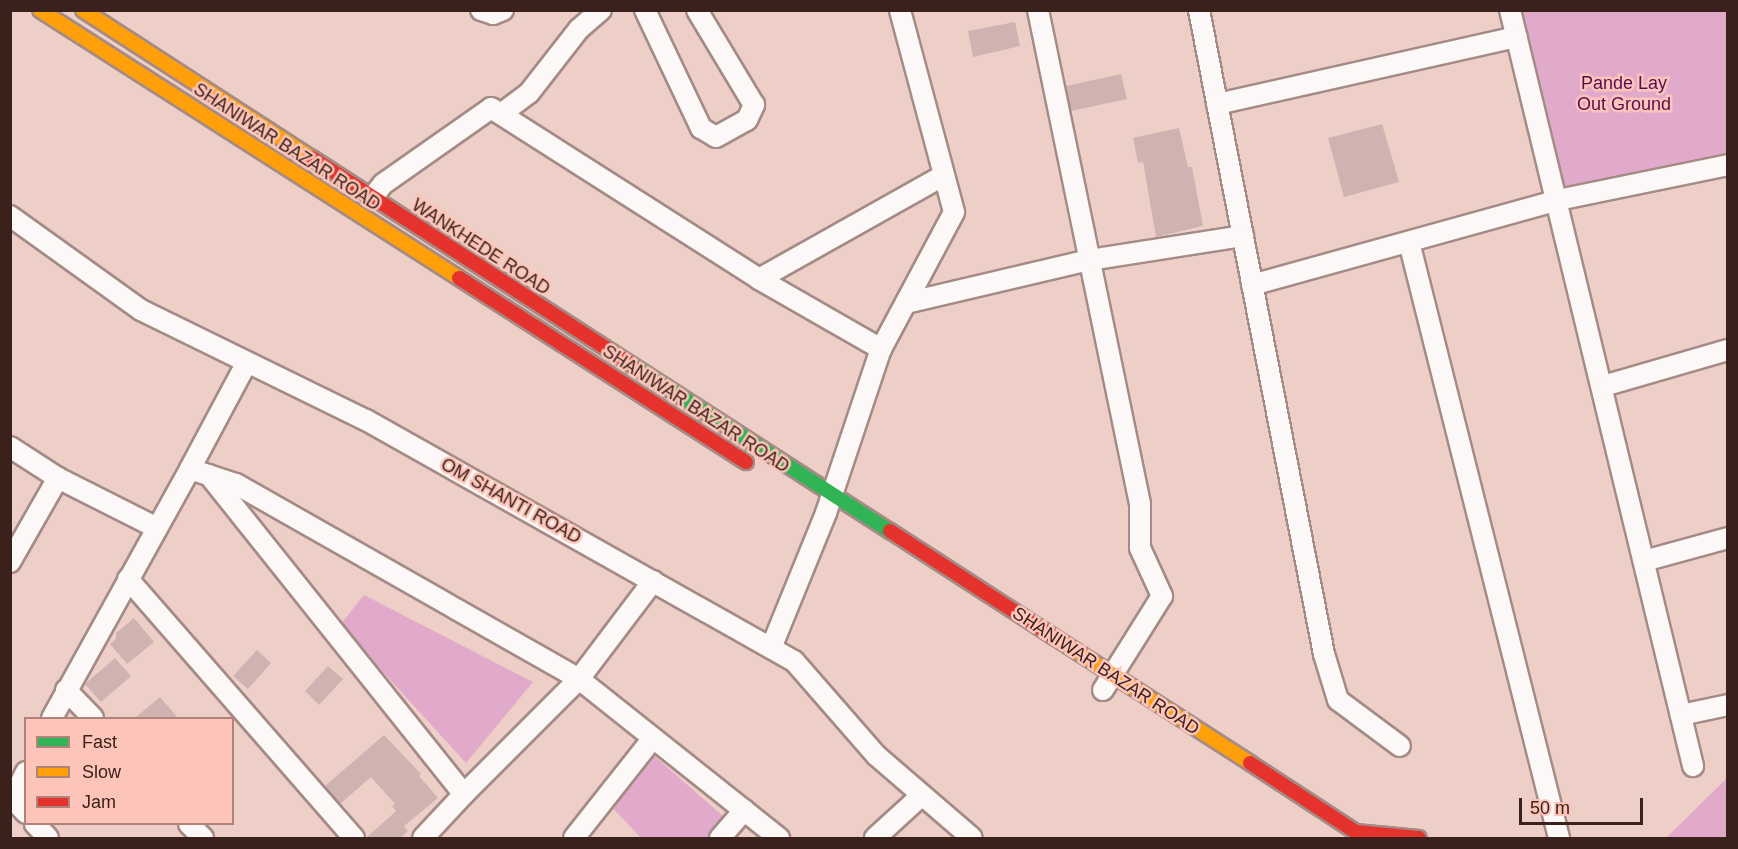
<!DOCTYPE html>
<html>
<head>
<meta charset="utf-8">
<style>
  body { margin:0 }
  #map { position:relative; width:1738px; height:849px; overflow:hidden; background:#eecfc8; font-family:Arial,sans-serif }
  div>[style] { position:absolute }
  .green>* { inset:0; background:#e1aaca }
  .building>* { inset:0; background:#ceb3b1 }
  .roads { filter:drop-shadow(2px 0 #a48b85) drop-shadow(-2px 0 #a48b85) drop-shadow(0 2px #a48b85) drop-shadow(0 -2px #a48b85) }
  .street>* { height:20px; margin:-10px; padding:0 10px; transform-origin:10px; border-radius:10px; background:#fcf8f7 }
  .fast>* { height:14px; margin:-7px; padding:0 7px; transform-origin:7px; border-radius:7px; background:#30b455 }
  .slow>* { height:14px; margin:-7px; padding:0 7px; transform-origin:7px; border-radius:7px; background:#ff9f0a }
  .jam>* { height:14px; margin:-7px; padding:0 7px; transform-origin:7px; border-radius:7px; background:#e5322d }
  span { translate:-50% -50%; white-space:nowrap; text-align:center; line-height:1.15; -webkit-text-stroke:5px #fdc5b9; paint-order:stroke }
  .park-label { font-size:18px; color:#570d51 }
  .street-label { font-size:18px; color:#3b211b }
  .frame { position:absolute; inset:0; border:12px solid #3b211b; pointer-events:none }
  .legend { position:absolute; left:24px; top:717px; width:210px; height:108px; box-sizing:border-box; background:#fdc5b9; border:2px solid #af837a; margin:0; padding:8px 10px; list-style:none; font-size:18px; color:#3b211b }
  .legend li { display:flex; align-items:center; gap:12px; height:30px }
  .legend b { width:30px; border:2px solid #af837a }
  .scale { position:absolute; left:1519px; top:798px; width:124px; height:27px; box-sizing:border-box; border:3px solid #3b211b; border-top:0; padding-left:8px; font-size:18px; line-height:21px; white-space:nowrap; color:#3b211b; -webkit-text-stroke:4px #fdc5b9; paint-order:stroke }
</style>
</head>
<body>
<div id="map">
  <div class="green">
    <div style="clip-path:polygon(1516px 11px,1727px 11px,1727px 159px,1566px 193px)"></div>
    <div style="clip-path:polygon(364px 595px,533px 682px,466px 763px,340px 625px)"></div>
    <div style="clip-path:polygon(651px 753px,732px 824px,720px 838px,641px 838px,608px 803px)"></div>
    <div style="clip-path:polygon(1727px 778px,1727px 838px,1666px 838px)"></div>
  </div>
  <div class="building">
    <div style="clip-path:polygon(1015px 22px,1020px 46px,973px 57px,968px 31px)"></div>
    <div style="clip-path:polygon(1121px 74px,1127px 99px,1071px 111px,1066px 86px)"></div>
    <div style="clip-path:polygon(1382px 124px,1399px 182px,1344px 197px,1328px 138px)"></div>
    <div style="clip-path:polygon(1179px 128px,1188px 167px,1192px 167px,1203px 226px,1156px 237px,1143px 162px,1138px 163px,1133px 138px)"></div>
    <div style="clip-path:polygon(134px 618px,154px 642px,127px 664px,110px 644px,116px 639px,116px 633px)"></div>
    <div style="clip-path:polygon(257px 650px,271px 663px,248px 689px,233px 676px)"></div>
    <div style="clip-path:polygon(115px 658px,131px 676px,101px 702px,85px 684px)"></div>
    <div style="clip-path:polygon(328px 666px,343px 679px,319px 705px,305px 691px)"></div>
    <div style="clip-path:polygon(160px 697px,178px 718px,135px 718px)"></div>
    <div style="clip-path:polygon(384px 735px,421px 774px,419px 776px,438px 798px,404px 826px,408px 831px,400px 838px,366px 838px,396px 811px,392px 806px,395px 804px,371px 777px,340px 804px,325px 786px)"></div>
  </div>
  <div class="roads">
    <div class="street">
      <div style="left:481px;top:10px;width:13px;rotate:18deg"></div>
      <div style="left:493px;top:14px;width:11px;rotate:-22deg"></div>
      <div style="left:645px;top:10px;width:131px;rotate:64.6deg"></div>
      <div style="left:701px;top:128px;width:17px;rotate:31deg"></div>
      <div style="left:716px;top:137px;width:35px;rotate:-29deg"></div>
      <div style="left:747px;top:120px;width:17px;rotate:-65deg"></div>
      <div style="left:754px;top:105px;width:111px;rotate:-121deg"></div>
      <div style="left:1038px;top:10px;width:504px;rotate:78.33deg"></div>
      <div style="left:1140px;top:504px;width:44px;rotate:90deg"></div>
      <div style="left:1140px;top:548px;width:53px;rotate:65.4deg"></div>
      <div style="left:1162px;top:596px;width:111px;rotate:122.1deg"></div>
      <div style="left:1199px;top:10px;width:656px;rotate:79.02deg"></div>
      <div style="left:1324px;top:654px;width:48px;rotate:73.1deg"></div>
      <div style="left:1338px;top:700px;width:77px;rotate:36.6deg"></div>
      <div style="left:1510px;top:10px;width:778px;rotate:76.39deg"></div>
      <div style="left:1217px;top:104px;width:307px;rotate:-12.6deg"></div>
      <div style="left:501px;top:114px;width:35px;rotate:-37deg"></div>
      <div style="left:529px;top:93px;width:81px;rotate:-52deg"></div>
      <div style="left:579px;top:29px;width:29px;rotate:-41deg"></div>
      <div style="left:372px;top:198px;width:18px;rotate:-52deg"></div>
      <div style="left:383px;top:184px;width:132px;rotate:-35.1deg"></div>
      <div style="left:491px;top:108px;width:318px;rotate:32.5deg"></div>
      <div style="left:759px;top:279px;width:141px;rotate:29.8deg"></div>
      <div style="left:10px;top:216px;width:161px;rotate:35.7deg"></div>
      <div style="left:141px;top:310px;width:250px;rotate:26.1deg"></div>
      <div style="left:366px;top:420px;width:491px;rotate:29.4deg"></div>
      <div style="left:794px;top:661px;width:126px;rotate:48.9deg"></div>
      <div style="left:877px;top:756px;width:125px;rotate:40.8deg"></div>
      <div style="left:1409px;top:242px;width:615px;rotate:75.87deg"></div>
      <div style="left:759px;top:279px;width:212px;rotate:-29.3deg"></div>
      <div style="left:1252px;top:285px;width:318px;rotate:-15.5deg"></div>
      <div style="left:1558px;top:200px;width:174px;rotate:-11.6deg"></div>
      <div style="left:906px;top:303px;width:188px;rotate:-13.2deg"></div>
      <div style="left:1089px;top:260px;width:156px;rotate:-8.9deg"></div>
      <div style="left:246px;top:364px;width:119px;rotate:118.1deg"></div>
      <div style="left:190px;top:469px;width:48px;rotate:18.1deg"></div>
      <div style="left:236px;top:484px;width:395px;rotate:29.6deg"></div>
      <div style="left:579px;top:679px;width:123px;rotate:-52.9deg"></div>
      <div style="left:1603px;top:386px;width:130px;rotate:-16.1deg"></div>
      <div style="left:10px;top:447px;width:57px;rotate:32.9deg"></div>
      <div style="left:209px;top:475px;width:408px;rotate:51.4deg"></div>
      <div style="left:464px;top:794px;width:60px;rotate:133deg"></div>
      <div style="left:1644px;top:561px;width:87px;rotate:-15.3deg"></div>
      <div style="left:10px;top:562px;width:97px;rotate:-60.3deg"></div>
      <div style="left:58px;top:478px;width:111px;rotate:26.8deg"></div>
      <div style="left:128px;top:579px;width:344px;rotate:48.9deg"></div>
      <div style="left:771px;top:648px;width:146px;rotate:-67.8deg"></div>
      <div style="left:826px;top:513px;width:173px;rotate:-71.5deg"></div>
      <div style="left:881px;top:349px;width:155px;rotate:-61.9deg"></div>
      <div style="left:954px;top:212px;width:209px;rotate:-105deg"></div>
      <div style="left:66px;top:690px;width:39px;rotate:46deg"></div>
      <div style="left:1681px;top:715px;width:48px;rotate:-12deg"></div>
      <div style="left:52px;top:718px;width:285px;rotate:-61deg"></div>
      <div style="left:26px;top:772px;width:30px;rotate:116deg"></div>
      <div style="left:13px;top:799px;width:19px;rotate:47deg"></div>
      <div style="left:464px;top:794px;width:163px;rotate:-45deg"></div>
      <div style="left:579px;top:679px;width:256px;rotate:38.5deg"></div>
      <div style="left:35px;top:824px;width:19px;rotate:47deg"></div>
      <div style="left:189px;top:824px;width:20px;rotate:45deg"></div>
      <div style="left:574px;top:838px;width:127px;rotate:-51.7deg"></div>
      <div style="left:720px;top:838px;width:37px;rotate:-49deg"></div>
      <div style="left:875px;top:838px;width:62px;rotate:-42.4deg"></div>
    </div>
    <div class="fast">
      <div style="left:632px;top:365px;width:307px;rotate:32.8deg"></div>
    </div>
    <div class="slow">
      <div style="left:40px;top:10px;width:497px;rotate:32.6deg"></div>
      <div style="left:83px;top:10px;width:273px;rotate:32.9deg"></div>
      <div style="left:1054px;top:637px;width:233px;rotate:32.7deg"></div>
    </div>
    <div class="jam">
      <div style="left:312px;top:158px;width:381px;rotate:32.9deg"></div>
      <div style="left:459px;top:278px;width:341px;rotate:32.7deg"></div>
      <div style="left:890px;top:531px;width:195px;rotate:32.9deg"></div>
      <div style="left:1250px;top:763px;width:126px;rotate:33.1deg"></div>
      <div style="left:1356px;top:832px;width:63px;rotate:5.4deg"></div>
    </div>
  </div>
  <div class="park-label">
    <span style="left:1624px;top:94px">Pande Lay<br>Out Ground</span>
  </div>
  <div class="street-label">
    <span style="left:287px;top:147px;rotate:33deg">SHANIWAR BAZAR ROAD</span>
    <span style="left:481px;top:247px;rotate:33deg">WANKHEDE ROAD</span>
    <span style="left:696px;top:409px;rotate:33deg">SHANIWAR BAZAR ROAD</span>
    <span style="left:511px;top:501px;rotate:29deg">OM SHANTI ROAD</span>
    <span style="left:1106px;top:671px;rotate:33deg">SHANIWAR BAZAR ROAD</span>
  </div>
  <div class="frame"></div>
  <ul class="legend">
  <li><b style="height:8px;background:#30b455"></b>Fast</li>
  <li><b style="height:8px;background:#ff9f0a"></b>Slow</li>
  <li><b style="height:8px;background:#e5322d"></b>Jam</li>
  </ul>
  <div class="scale">50 m</div>
</div>
</body>
</html>
